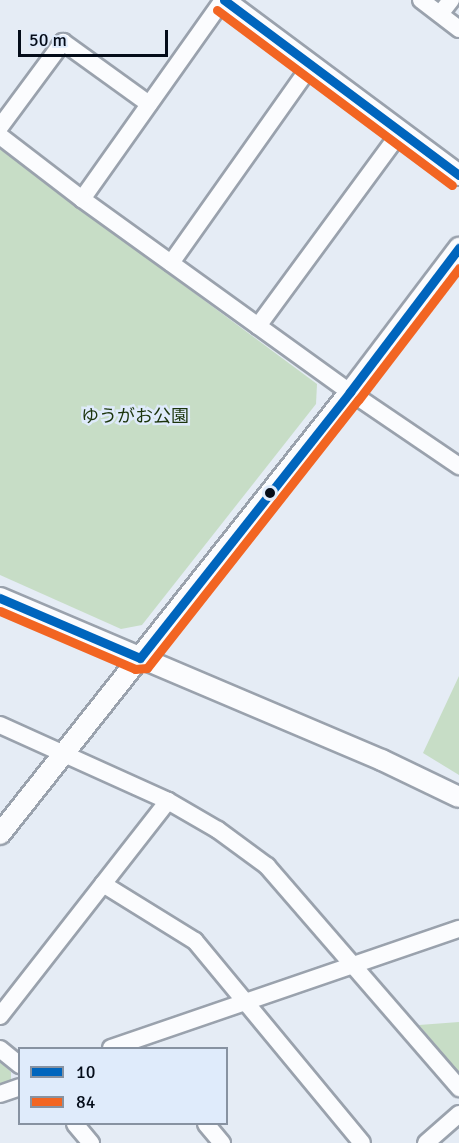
<!DOCTYPE html>
<html>
<head>
<meta charset="utf-8">
<style>
  body { margin:0 }
  #map { position:relative; width:459px; height:1143px; overflow:hidden; background:#e5ecf5; font-family:Signika,"Noto Sans JP",sans-serif }
  div>[style] { position:absolute }
  .green>* { inset:0; background:#c7ddc6 }
  .roads { filter:drop-shadow(2px 0 #9aa2ad) drop-shadow(-2px 0 #9aa2ad) drop-shadow(0 2px #9aa2ad) drop-shadow(0 -2px #9aa2ad) }
  .minor>* { height:16px; margin:-8px; padding:0 8px; transform-origin:8px; border-radius:8px; background:#fbfcfe }
  .tertiary>* { height:20px; margin:-10px; padding:0 10px; transform-origin:10px; border-radius:10px; background:#fbfcfe }
  .bus-1>* { height:9px; margin:-4.5px; padding:0 4.5px; transform-origin:4.5px; border-radius:4.5px; background:#0065bd }
  .bus-2>* { height:9px; margin:-4.5px; padding:0 4.5px; transform-origin:4.5px; border-radius:4.5px; background:#f26522 }
  .dots>* { width:16px; height:16px; translate:-50% -50%; box-sizing:border-box; border:3px solid #dfebfb; border-radius:50% }
  span { translate:-50% -50%; white-space:nowrap; text-align:center; line-height:1.15; -webkit-text-stroke:5px #dfebfb; paint-order:stroke }
  .park-label { font-size:18px; color:#1b340c }
  .legend { position:absolute; left:18px; top:1047px; width:210px; height:78px; box-sizing:border-box; background:#dfebfb; border:2px solid #8792a1; margin:0; padding:8px 10px; list-style:none; font-size:18px; color:#040c19 }
  .legend li { display:flex; align-items:center; gap:12px; height:30px }
  .legend b { width:30px; border:2px solid #8792a1 }
  .scale { position:absolute; left:18px; top:30px; width:150px; height:27px; box-sizing:border-box; border:3px solid #040c19; border-top:0; padding-left:8px; font-size:18px; line-height:21px; white-space:nowrap; color:#040c19; -webkit-text-stroke:4px #dfebfb; paint-order:stroke }
</style>
</head>
<body>
<div id="map">
  <div class="green">
    <div style="clip-path:polygon(0 149px,317px 384px,316px 404px,142px 625px,121px 629px,0 575px)"></div>
    <div style="clip-path:polygon(459px 676px,459px 775px,423px 753px)"></div>
    <div style="clip-path:polygon(459px 1022px,459px 1073px,419px 1025px)"></div>
    <div style="clip-path:polygon(0 1062px,11px 1072px,11px 1081px,0 1084px)"></div>
  </div>
  <div class="roads">
    <div class="minor">
      <div style="left:223px;top:0;width:244px;rotate:125.3deg"></div>
      <div style="left:82px;top:199px;width:330px;rotate:35.8deg"></div>
      <div style="left:350px;top:392px;width:132px;rotate:34.2deg"></div>
      <div style="left:421px;top:0;width:48px;rotate:37.3deg"></div>
      <div style="left:440px;top:14px;width:18px;rotate:-52deg"></div>
      <div style="left:0;top:127px;width:106px;rotate:-53.5deg"></div>
      <div style="left:63px;top:42px;width:106px;rotate:35.8deg"></div>
      <div style="left:0;top:136px;width:103px;rotate:37.5deg"></div>
      <div style="left:171px;top:263px;width:242px;rotate:-54.7deg"></div>
      <div style="left:258px;top:326px;width:240px;rotate:-53.7deg"></div>
      <div style="left:0;top:725px;width:184px;rotate:24.3deg"></div>
      <div style="left:168px;top:801px;width:58px;rotate:30.1deg"></div>
      <div style="left:218px;top:830px;width:61px;rotate:36.3deg"></div>
      <div style="left:267px;top:866px;width:294px;rotate:49.1deg"></div>
      <div style="left:103px;top:884px;width:108px;rotate:31.8deg"></div>
      <div style="left:195px;top:941px;width:262px;rotate:50.4deg"></div>
      <div style="left:0;top:1016px;width:273px;rotate:-52deg"></div>
      <div style="left:111px;top:1048px;width:368px;rotate:-18.9deg"></div>
      <div style="left:0;top:1049px;width:26px;rotate:39deg"></div>
      <div style="left:0;top:1094px;width:21px;rotate:-19deg"></div>
      <div style="left:75px;top:1124px;width:25px;rotate:50deg"></div>
      <div style="left:206px;top:1124px;width:25px;rotate:50deg"></div>
      <div style="left:426px;top:1143px;width:44px;rotate:-41.3deg"></div>
    </div>
    <div class="tertiary">
      <div style="left:224px;top:0;width:293px;rotate:36.7deg"></div>
      <div style="left:0;top:598px;width:415px;rotate:23deg"></div>
      <div style="left:382px;top:760px;width:85px;rotate:25.7deg"></div>
      <div style="left:0;top:834px;width:564px;rotate:-51.63deg"></div>
      <div style="left:350px;top:392px;width:181px;rotate:-52.9deg"></div>
    </div>
  </div>
  <div class="bus-1">
    <div style="left:224px;top:0;width:293px;rotate:36.7deg"></div>
    <div style="left:0;top:598px;width:152px;rotate:23.2deg"></div>
    <div style="left:140px;top:658px;width:339px;rotate:-51.7deg"></div>
    <div style="left:350px;top:392px;width:181px;rotate:-52.9deg"></div>
  </div>
  <div class="bus-2">
    <div style="left:217px;top:10px;width:293px;rotate:36.7deg"></div>
    <div style="left:0;top:611px;width:147px;rotate:23.2deg"></div>
    <div style="left:135px;top:669px;width:12px;rotate:-5deg"></div>
    <div style="left:147px;top:668px;width:342px;rotate:-51.8deg"></div>
    <div style="left:359px;top:399px;width:165px;rotate:-52.6deg"></div>
  </div>
  <div class="dots">
    <div style="left:270px;top:493px;background:#040c19"></div>
  </div>
  <div class="park-label">
    <span style="left:135px;top:416px">ゆうがお公園</span>
  </div>
  <ul class="legend">
  <li><b style="height:8px;background:#0065bd"></b>10</li>
  <li><b style="height:8px;background:#f26522"></b>84</li>
  </ul>
  <div class="scale">50 m</div>
</div>
</body>
</html>
